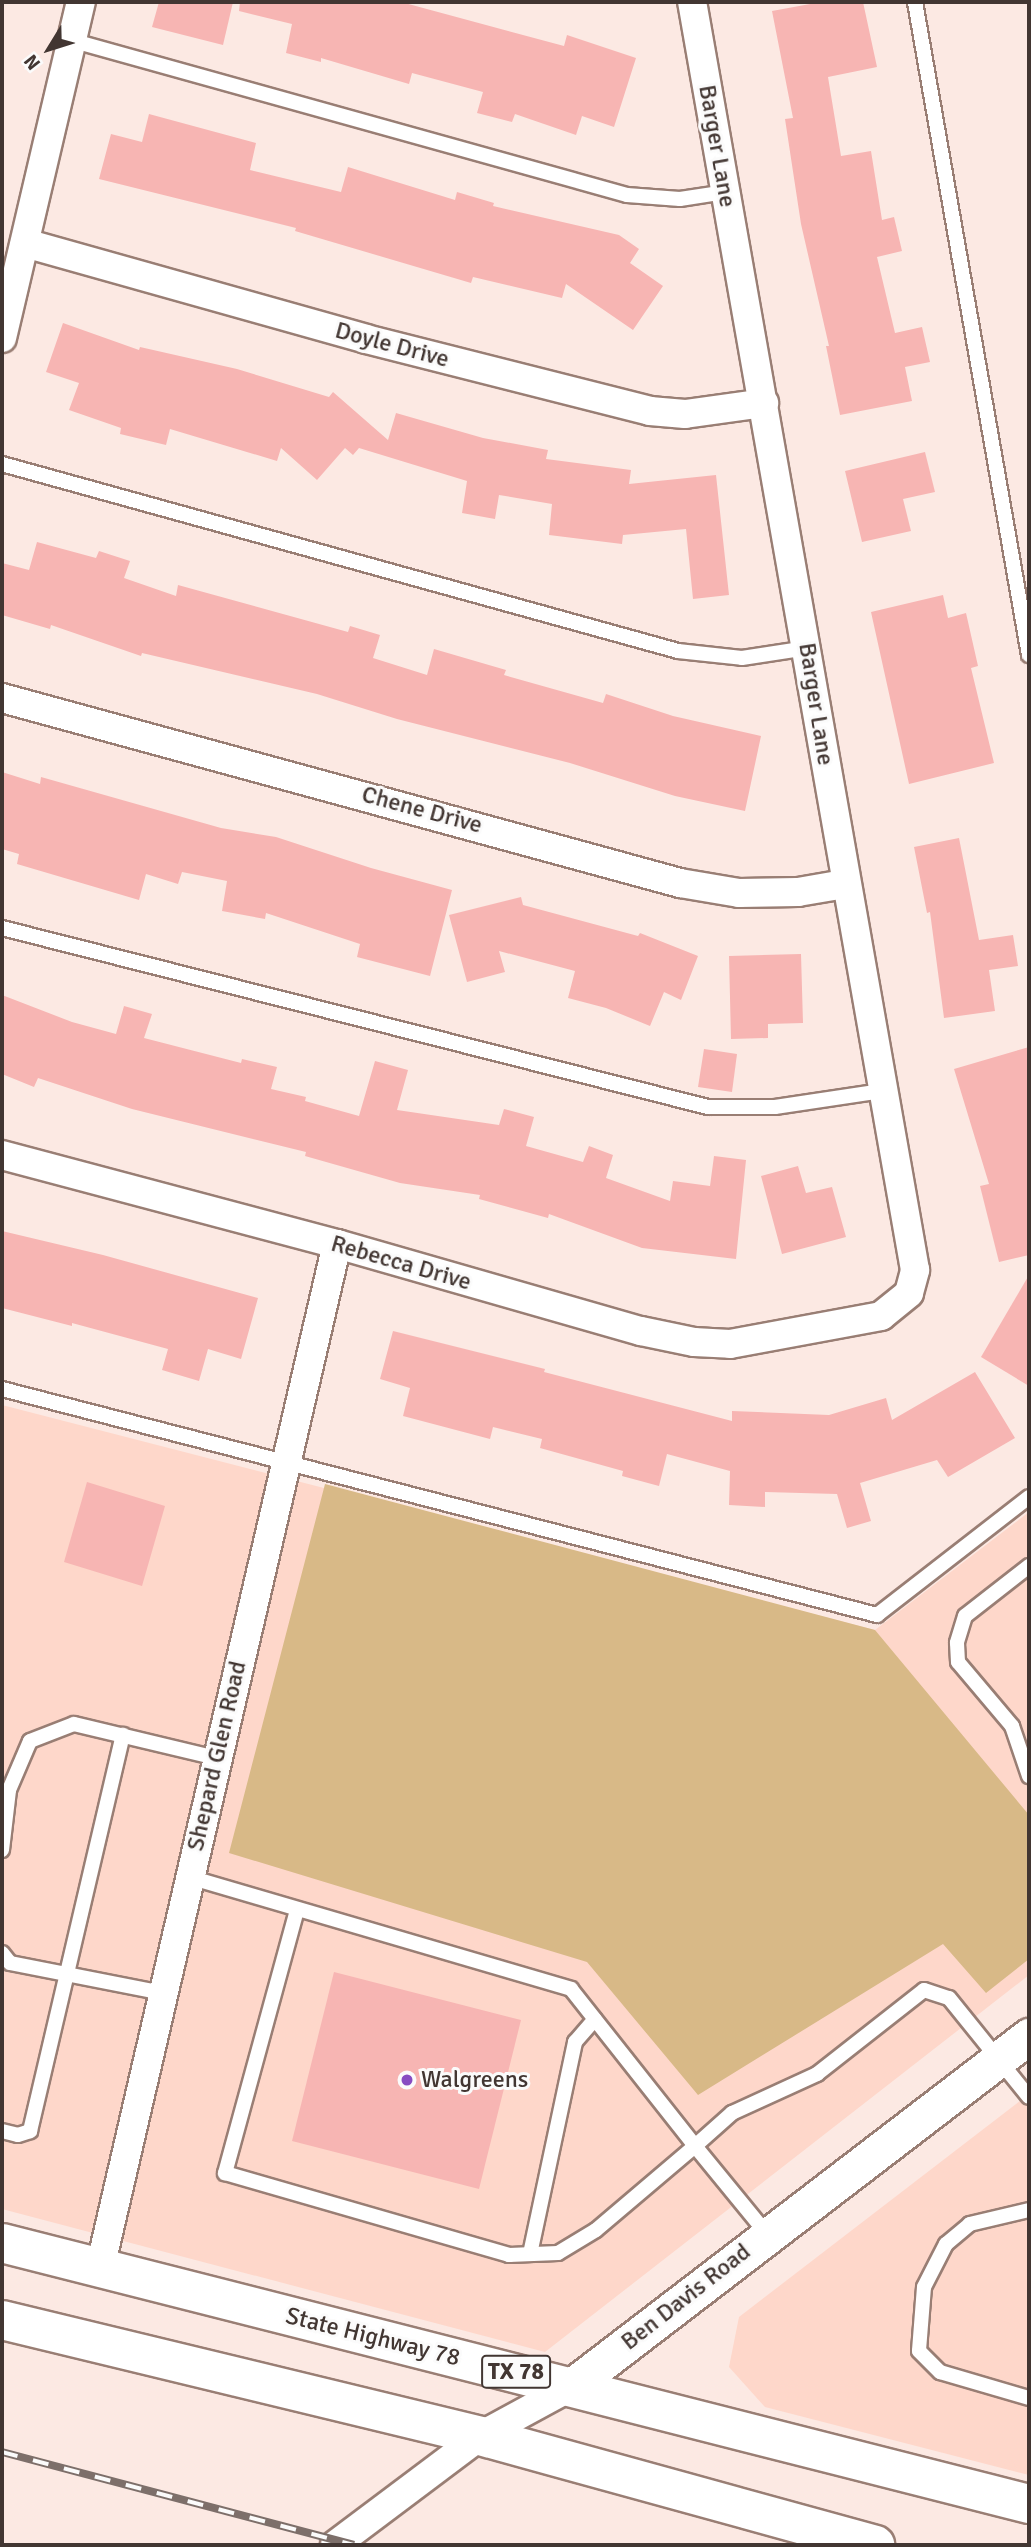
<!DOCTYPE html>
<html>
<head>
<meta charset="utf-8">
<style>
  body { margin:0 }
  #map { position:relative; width:1031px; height:2547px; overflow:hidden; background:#fce9e3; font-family:Signika,sans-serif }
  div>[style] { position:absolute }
  .built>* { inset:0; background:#fed7ca }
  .green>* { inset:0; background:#d8b987 }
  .building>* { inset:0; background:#f7b5b3 }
  .roads { filter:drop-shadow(2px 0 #997e74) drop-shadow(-2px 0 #997e74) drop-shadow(0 2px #997e74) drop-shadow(0 -2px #997e74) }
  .service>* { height:14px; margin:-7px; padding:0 7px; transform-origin:7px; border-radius:7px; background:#fff }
  .minor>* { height:28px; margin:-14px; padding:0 14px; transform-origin:14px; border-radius:14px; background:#fff }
  .tertiary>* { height:35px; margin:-17.5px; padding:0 17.5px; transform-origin:17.5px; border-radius:17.5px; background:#fff }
  .primary>* { height:38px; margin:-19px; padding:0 19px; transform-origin:19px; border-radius:19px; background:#fff }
  .rail>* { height:8px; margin-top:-4px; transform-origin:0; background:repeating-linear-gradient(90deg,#fbfbfb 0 16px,#7d6f6a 0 32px); box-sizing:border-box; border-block:2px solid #7d6f6a }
  .dots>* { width:19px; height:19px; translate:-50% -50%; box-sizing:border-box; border:4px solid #fbfbfb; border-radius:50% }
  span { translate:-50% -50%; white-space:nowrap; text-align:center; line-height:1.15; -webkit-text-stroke:6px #fbfbfb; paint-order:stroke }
  .shield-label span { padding:2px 5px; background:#fbfbfb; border:2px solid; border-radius:5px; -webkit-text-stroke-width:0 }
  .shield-label { font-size:23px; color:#423632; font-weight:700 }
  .street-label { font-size:24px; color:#423632 }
  .poi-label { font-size:24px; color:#423632 }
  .left { translate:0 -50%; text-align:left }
  .frame { position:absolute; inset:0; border:4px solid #423632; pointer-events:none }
  .north { position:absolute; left:14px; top:14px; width:70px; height:70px; -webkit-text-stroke:5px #fbfbfb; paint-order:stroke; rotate:232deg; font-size:19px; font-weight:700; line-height:28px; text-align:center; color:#423632 }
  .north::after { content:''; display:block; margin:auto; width:24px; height:32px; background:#423632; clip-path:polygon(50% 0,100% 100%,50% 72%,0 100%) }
</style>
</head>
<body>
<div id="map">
  <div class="built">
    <div style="clip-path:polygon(2px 1405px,875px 1630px,1029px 1512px,1029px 1975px,545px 2352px,2px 2209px)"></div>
    <div style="clip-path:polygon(1029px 2094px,1029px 2475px,765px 2407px,729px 2367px,739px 2317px)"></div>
  </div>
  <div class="green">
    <div style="clip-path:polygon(325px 1484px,875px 1630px,1029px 1815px,1029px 1959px,986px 1993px,943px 1944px,698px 2095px,587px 1962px,229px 1853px)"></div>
  </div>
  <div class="building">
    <div style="clip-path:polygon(159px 2px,233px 2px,223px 45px,152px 27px)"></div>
    <div style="clip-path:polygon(240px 2px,401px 2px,564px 46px,567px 35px,636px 58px,614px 127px,582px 116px,576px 135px,515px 114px,512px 122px,477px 113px,483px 92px,412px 73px,409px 84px,321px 58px,321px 62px,286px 53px,292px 24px,239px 11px)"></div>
    <div style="clip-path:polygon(821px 2px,863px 2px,877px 67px,828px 77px,841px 156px,871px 151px,882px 220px,894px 217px,902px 251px,877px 257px,895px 333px,922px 327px,930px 362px,905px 367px,912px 401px,840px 415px,826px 346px,829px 346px,801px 224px,785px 119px,793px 118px,772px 11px)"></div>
    <div style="clip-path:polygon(149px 114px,256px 143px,250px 170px,341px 192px,348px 167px,455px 200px,457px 192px,494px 203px,493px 206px,619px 235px,639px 249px,630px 263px,663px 286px,633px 330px,566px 284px,562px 298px,473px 277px,471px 283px,295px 231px,296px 228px,99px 179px,111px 134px,142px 142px)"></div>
    <div style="clip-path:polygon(63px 323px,139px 350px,140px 347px,237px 369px,329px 397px,333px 392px,388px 440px,396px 413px,483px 438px,548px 450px,546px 459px,631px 470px,629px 484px,716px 475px,729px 595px,693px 599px,686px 529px,623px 535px,622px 544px,549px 535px,552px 504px,499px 495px,495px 519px,462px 513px,467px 481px,359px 448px,353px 455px,345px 448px,317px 480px,281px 448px,277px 461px,170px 429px,166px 445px,120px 434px,121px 428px,69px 410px,79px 383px,46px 372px)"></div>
    <div style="clip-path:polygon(925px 452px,935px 492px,903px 499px,911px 531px,862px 542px,845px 471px)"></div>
    <div style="clip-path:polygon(37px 542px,96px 558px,99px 551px,130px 561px,124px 578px,176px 596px,178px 585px,348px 632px,350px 626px,380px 635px,373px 658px,427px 675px,434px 649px,506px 670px,504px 675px,603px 703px,606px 694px,673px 716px,761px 736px,745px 811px,675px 796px,570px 763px,397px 719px,317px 694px,142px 653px,141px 656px,51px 625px,50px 629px,2px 615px,2px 563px,29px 570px)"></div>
    <div style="clip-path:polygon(943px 595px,948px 618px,966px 613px,978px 666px,971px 668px,994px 763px,909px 784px,871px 612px)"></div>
    <div style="clip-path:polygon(2px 772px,40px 784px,41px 777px,221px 828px,276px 837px,371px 868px,452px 890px,430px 976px,357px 957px,360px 944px,266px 913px,265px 919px,222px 911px,227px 881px,182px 872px,178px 884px,146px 874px,139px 900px,17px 864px,19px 854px,2px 849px)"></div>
    <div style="clip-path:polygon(959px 838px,979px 940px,1013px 935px,1018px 966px,989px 970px,995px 1011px,944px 1018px,930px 912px,927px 913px,914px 847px)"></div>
    <div style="clip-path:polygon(521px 897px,523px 905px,638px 936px,640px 933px,698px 956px,681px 1000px,664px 992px,650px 1026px,606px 1008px,568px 998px,575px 971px,499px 951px,505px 972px,467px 982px,449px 915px)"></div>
    <div style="clip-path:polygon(801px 954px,803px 1023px,768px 1024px,768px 1038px,731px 1039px,729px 956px)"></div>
    <div style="clip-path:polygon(2px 995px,72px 1022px,116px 1034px,124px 1006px,152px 1014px,144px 1038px,241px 1063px,242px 1059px,277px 1067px,271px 1089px,306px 1097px,305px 1101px,359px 1116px,375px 1061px,408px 1070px,397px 1110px,499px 1125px,504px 1109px,534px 1117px,526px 1146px,583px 1162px,589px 1146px,613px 1155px,606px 1178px,670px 1201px,673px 1181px,710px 1186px,714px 1156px,746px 1160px,736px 1259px,642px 1248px,549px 1214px,548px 1218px,479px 1199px,480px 1195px,400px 1183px,305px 1156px,306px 1152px,132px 1109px,38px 1078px,34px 1087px,2px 1074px)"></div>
    <div style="clip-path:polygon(1029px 1047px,1029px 1255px,999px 1262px,980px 1186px,989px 1184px,954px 1069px)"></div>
    <div style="clip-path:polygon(704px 1049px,737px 1054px,732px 1092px,698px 1087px)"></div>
    <div style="clip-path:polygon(798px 1166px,806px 1193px,832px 1187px,846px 1237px,782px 1254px,761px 1176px)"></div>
    <div style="clip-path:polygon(2px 1231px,103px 1255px,258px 1298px,241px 1359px,208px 1349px,199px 1381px,162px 1370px,168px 1349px,72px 1323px,72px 1326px,2px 1308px)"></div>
    <div style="clip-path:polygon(1029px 1275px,1029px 1386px,981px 1357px)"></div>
    <div style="clip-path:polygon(393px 1331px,545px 1369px,544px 1372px,732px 1421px,732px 1411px,829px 1415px,886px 1398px,892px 1420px,975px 1372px,1015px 1438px,948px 1477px,937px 1460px,860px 1483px,871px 1521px,847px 1528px,837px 1494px,765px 1492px,765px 1507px,729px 1505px,730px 1471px,667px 1454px,659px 1486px,622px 1476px,623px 1471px,540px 1448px,542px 1439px,493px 1427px,490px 1439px,403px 1416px,410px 1388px,380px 1379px)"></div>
    <div style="clip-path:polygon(87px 1482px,165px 1506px,142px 1586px,64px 1562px)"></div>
    <div style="clip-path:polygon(334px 1972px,521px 2020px,479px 2189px,292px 2141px)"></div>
  </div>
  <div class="roads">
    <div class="service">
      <div style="left:915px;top:2px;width:663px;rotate:80.1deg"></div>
      <div style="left:74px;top:41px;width:574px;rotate:15.56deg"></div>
      <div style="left:627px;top:195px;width:53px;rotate:4.3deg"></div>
      <div style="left:680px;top:199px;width:47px;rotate:-8.7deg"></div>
      <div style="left:2px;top:464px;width:701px;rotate:15.46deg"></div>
      <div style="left:678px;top:651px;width:64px;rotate:6.2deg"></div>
      <div style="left:742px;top:658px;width:66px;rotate:-8.7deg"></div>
      <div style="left:2px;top:928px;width:728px;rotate:14.23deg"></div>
      <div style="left:708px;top:1107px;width:67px"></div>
      <div style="left:775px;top:1107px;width:108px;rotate:-8.5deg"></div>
      <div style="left:2px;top:1389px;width:904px;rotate:14.48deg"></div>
      <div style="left:877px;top:1615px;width:192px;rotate:-37.8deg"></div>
      <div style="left:1029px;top:1566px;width:81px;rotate:142deg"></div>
      <div style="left:965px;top:1616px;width:28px;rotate:107deg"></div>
      <div style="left:957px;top:1643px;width:19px;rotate:87deg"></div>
      <div style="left:958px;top:1662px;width:84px;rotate:49.8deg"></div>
      <div style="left:1012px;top:1726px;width:53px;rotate:71.2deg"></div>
      <div style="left:2px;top:1850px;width:60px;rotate:-83.3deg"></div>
      <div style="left:9px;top:1790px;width:53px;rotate:-66.8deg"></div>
      <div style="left:30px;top:1741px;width:47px;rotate:-21.1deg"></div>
      <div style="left:74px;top:1724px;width:147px;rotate:13.4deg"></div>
      <div style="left:189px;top:1877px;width:398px;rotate:16.3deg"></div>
      <div style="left:571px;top:1989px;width:200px;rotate:51.7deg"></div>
      <div style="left:695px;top:2146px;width:50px;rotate:-41.7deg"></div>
      <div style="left:732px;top:2113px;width:94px;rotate:-24.6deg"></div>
      <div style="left:817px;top:2074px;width:136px;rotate:-38.1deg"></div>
      <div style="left:924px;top:1990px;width:26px;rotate:18deg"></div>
      <div style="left:949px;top:1998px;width:127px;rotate:51.1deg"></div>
      <div style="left:297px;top:1910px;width:273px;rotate:105.3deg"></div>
      <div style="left:225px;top:2173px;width:296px;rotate:16.1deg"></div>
      <div style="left:509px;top:2255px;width:49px;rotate:-2.3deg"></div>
      <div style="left:558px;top:2253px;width:44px;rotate:-31.2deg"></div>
      <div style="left:596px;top:2230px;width:130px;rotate:-40.3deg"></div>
      <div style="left:695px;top:2146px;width:114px;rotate:50.7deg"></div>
      <div style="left:2px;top:1953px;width:13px;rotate:51deg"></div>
      <div style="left:10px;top:1963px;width:156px;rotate:11.1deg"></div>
      <div style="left:2px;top:2131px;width:16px;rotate:14deg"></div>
      <div style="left:18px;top:2135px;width:13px;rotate:-18deg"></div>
      <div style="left:30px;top:2131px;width:407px;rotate:-76.8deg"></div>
      <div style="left:1029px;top:2210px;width:61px;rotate:166.7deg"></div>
      <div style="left:970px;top:2224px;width:31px;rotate:140deg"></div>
      <div style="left:946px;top:2244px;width:48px;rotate:117.1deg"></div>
      <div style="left:924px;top:2287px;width:64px;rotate:94.5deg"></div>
      <div style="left:919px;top:2351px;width:30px;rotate:45deg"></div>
      <div style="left:940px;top:2372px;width:93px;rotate:16.3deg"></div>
      <div style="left:530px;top:2254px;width:217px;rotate:-78deg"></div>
      <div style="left:575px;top:2042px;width:30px;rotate:-49deg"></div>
    </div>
    <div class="minor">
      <div style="left:25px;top:243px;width:354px;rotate:15.7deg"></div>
      <div style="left:366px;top:339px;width:293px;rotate:14.2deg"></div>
      <div style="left:650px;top:411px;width:35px;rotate:5deg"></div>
      <div style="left:685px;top:414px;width:80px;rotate:-7.9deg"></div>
      <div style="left:2px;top:338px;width:345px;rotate:-76.8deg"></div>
      <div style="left:2px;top:698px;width:703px;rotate:15.26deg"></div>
      <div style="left:680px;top:883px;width:60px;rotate:9.6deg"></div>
      <div style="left:739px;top:893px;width:59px;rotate:-1deg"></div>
      <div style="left:798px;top:892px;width:48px;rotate:-9.7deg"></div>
      <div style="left:2px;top:1155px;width:347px;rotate:14.9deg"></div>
      <div style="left:337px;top:1244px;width:316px;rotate:16deg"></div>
      <div style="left:641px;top:1331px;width:54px;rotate:11.7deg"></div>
      <div style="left:694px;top:1342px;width:36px;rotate:3deg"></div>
      <div style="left:730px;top:1344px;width:154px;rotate:-10.5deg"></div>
      <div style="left:881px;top:1316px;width:36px;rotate:-39deg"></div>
      <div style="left:909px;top:1293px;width:24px;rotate:-75deg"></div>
      <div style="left:915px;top:1270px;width:1287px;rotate:-99.97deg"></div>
      <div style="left:100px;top:2268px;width:1051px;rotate:-76.97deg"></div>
      <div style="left:335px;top:2545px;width:181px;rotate:-36.9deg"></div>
      <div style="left:480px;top:2436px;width:105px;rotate:-28.5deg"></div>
    </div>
    <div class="tertiary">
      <div style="left:572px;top:2386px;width:576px;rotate:-37.45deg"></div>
    </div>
    <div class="primary">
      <div style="left:2px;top:2243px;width:1060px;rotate:14.26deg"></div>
      <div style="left:2px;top:2320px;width:492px;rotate:13.6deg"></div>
      <div style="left:480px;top:2436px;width:410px;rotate:15.4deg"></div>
    </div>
  </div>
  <div class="rail">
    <div style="left:2px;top:2452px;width:364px;rotate:14.8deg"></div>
  </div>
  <div class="dots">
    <div style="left:407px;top:2080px;background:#884cc2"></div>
  </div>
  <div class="shield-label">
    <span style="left:516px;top:2372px">TX 78</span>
  </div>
  <div class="street-label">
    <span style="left:717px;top:146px;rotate:80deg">Barger Lane</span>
    <span style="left:392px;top:345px;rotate:15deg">Doyle Drive</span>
    <span style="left:816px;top:704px;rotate:81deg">Barger Lane</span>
    <span style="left:422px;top:810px;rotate:15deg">Chene Drive</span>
    <span style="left:401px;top:1263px;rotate:16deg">Rebecca Drive</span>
    <span style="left:217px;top:1756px;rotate:-77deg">Shepard Glen Road</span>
    <span style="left:686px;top:2297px;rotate:-38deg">Ben Davis Road</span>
    <span style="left:373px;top:2337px;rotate:14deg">State Highway 78</span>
  </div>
  <div class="poi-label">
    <span class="left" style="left:421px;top:2080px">Walgreens</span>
  </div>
  <div class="frame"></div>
  <div class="north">N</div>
</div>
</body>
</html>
